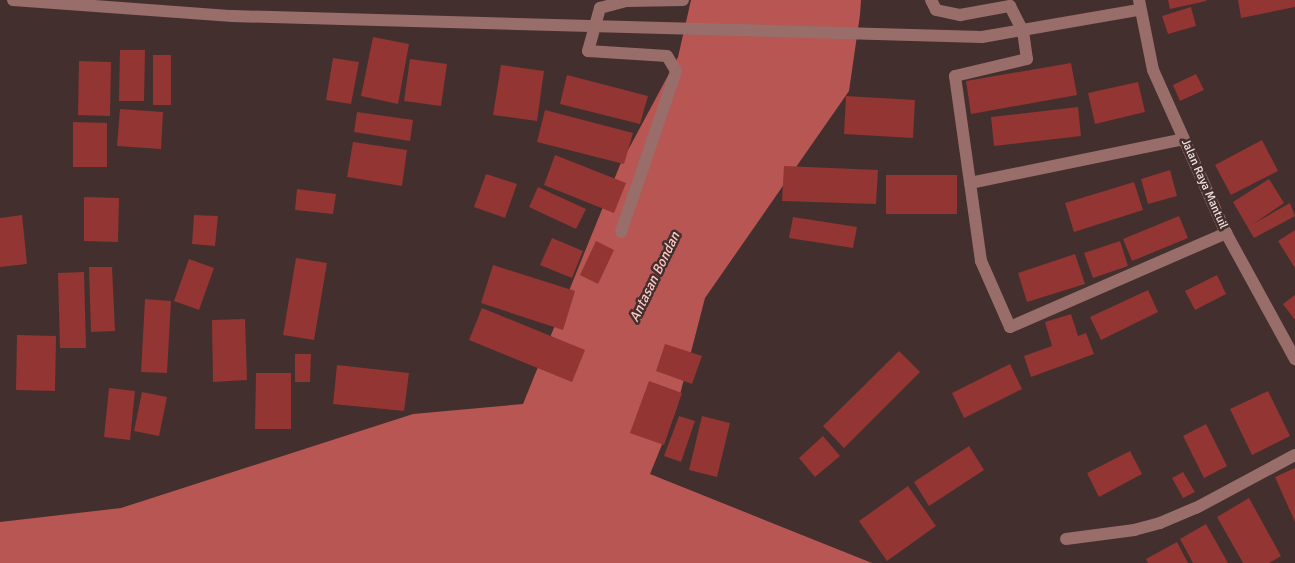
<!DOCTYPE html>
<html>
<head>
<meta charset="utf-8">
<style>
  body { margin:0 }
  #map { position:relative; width:1295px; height:563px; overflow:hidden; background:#432f2d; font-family:Signika,sans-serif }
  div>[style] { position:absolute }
  .water>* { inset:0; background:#b75652 }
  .building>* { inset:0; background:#923533 }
  .minor>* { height:12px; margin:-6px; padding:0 6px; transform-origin:6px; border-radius:6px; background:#996d69 }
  span { translate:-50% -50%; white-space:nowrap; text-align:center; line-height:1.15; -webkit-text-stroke:5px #432f2d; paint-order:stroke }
  .street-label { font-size:12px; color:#eee0df }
  .water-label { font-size:14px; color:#fec8c3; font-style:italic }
</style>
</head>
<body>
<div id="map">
  <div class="water">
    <div style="clip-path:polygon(691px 0,861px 0,860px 15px,849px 91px,705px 298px,676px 410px,650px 474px,872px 563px,0 563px,0 522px,121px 508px,413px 414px,523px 404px,620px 165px,678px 57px)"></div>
  </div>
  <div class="building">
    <div style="clip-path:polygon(1168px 0,1206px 0,1206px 1px,1170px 9px)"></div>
    <div style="clip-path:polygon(1238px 0,1295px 0,1295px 7px,1241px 18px)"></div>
    <div style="clip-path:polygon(1191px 7px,1196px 26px,1168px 34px,1162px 16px)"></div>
    <div style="clip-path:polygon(373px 37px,409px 44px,398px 104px,361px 96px)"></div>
    <div style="clip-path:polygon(120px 50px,145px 50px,144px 101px,119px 101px)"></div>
    <div style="clip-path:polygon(153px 55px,171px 55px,171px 105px,153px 105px)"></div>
    <div style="clip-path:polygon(333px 58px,359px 62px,351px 104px,326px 100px)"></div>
    <div style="clip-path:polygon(410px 59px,447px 64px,441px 106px,404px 101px)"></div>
    <div style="clip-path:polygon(79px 61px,111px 62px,110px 116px,78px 115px)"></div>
    <div style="clip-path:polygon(1071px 63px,1077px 95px,971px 114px,966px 81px)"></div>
    <div style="clip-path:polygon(501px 65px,544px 71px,537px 121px,493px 115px)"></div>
    <div style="clip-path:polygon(1196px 74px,1204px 90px,1180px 101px,1173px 85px)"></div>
    <div style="clip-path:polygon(567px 75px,648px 96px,640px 124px,560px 104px)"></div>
    <div style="clip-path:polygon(1138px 82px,1145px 112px,1095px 124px,1088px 93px)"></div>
    <div style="clip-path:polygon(846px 96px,915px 100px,913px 138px,844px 134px)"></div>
    <div style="clip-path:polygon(1078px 107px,1081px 136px,994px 146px,991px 117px)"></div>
    <div style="clip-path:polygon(120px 109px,163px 112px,161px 149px,117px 146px)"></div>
    <div style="clip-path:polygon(545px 110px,633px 133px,624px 164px,537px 142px)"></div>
    <div style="clip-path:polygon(357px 112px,413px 120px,410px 141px,354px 132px)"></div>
    <div style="clip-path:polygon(73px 122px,107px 123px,107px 167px,73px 167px)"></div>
    <div style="clip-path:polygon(1262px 140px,1278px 171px,1231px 195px,1215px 165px)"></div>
    <div style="clip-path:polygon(353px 142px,407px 150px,402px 186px,347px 177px)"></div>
    <div style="clip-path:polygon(555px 155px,626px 183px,614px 213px,544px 185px)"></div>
    <div style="clip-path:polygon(784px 166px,878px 170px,876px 204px,782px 201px)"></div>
    <div style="clip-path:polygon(1170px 170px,1177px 196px,1148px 204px,1141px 179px)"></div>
    <div style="clip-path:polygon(486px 174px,517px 184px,505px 218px,474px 207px)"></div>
    <div style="clip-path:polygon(886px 175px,957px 175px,957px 214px,886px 214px)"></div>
    <div style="clip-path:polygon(1269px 179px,1284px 203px,1253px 224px,1290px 203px,1295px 216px,1254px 238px,1233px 202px)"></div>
    <div style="clip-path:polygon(1134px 182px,1143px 210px,1074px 232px,1065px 203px)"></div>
    <div style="clip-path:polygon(538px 187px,586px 209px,576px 229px,529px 207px)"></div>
    <div style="clip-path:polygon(297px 189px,336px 194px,333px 214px,295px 210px)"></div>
    <div style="clip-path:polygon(84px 197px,119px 198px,118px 242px,84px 241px)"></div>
    <div style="clip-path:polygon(22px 215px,27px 264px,0 267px,0 218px)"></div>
    <div style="clip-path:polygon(194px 215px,218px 216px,215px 246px,192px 244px)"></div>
    <div style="clip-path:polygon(1179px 216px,1188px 238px,1132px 261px,1123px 239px)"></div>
    <div style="clip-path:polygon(793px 217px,857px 227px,853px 248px,789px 238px)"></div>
    <div style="clip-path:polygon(1295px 230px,1295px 268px,1278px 241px)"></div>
    <div style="clip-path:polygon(552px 238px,583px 251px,572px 278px,540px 265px)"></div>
    <div style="clip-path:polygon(596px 241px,614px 250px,598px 284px,580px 275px)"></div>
    <div style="clip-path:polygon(1120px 241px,1128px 266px,1093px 278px,1084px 253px)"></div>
    <div style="clip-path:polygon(1075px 254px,1085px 284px,1027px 302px,1018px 273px)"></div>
    <div style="clip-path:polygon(296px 258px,327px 263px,314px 340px,283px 335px)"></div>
    <div style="clip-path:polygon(189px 259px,214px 268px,199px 310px,174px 301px)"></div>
    <div style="clip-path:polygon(493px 265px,575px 291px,563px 330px,481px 303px)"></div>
    <div style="clip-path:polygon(89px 267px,112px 267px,115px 331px,91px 332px)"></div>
    <div style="clip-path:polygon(84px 272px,86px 348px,60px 348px,58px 273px)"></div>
    <div style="clip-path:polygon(1217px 275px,1226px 294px,1195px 310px,1185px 291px)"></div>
    <div style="clip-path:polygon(1148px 290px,1158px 312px,1101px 340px,1090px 317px)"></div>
    <div style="clip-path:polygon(1295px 295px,1295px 320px,1283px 304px)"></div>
    <div style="clip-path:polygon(145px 299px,171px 301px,167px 373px,141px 372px)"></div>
    <div style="clip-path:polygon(482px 308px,585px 350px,572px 382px,469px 340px)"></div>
    <div style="clip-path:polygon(1071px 314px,1078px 336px,1086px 333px,1094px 354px,1031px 377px,1024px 356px,1052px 346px,1045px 322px)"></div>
    <div style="clip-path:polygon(245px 319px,247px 380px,213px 382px,212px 320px)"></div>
    <div style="clip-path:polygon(17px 335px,56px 336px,55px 391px,16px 390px)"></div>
    <div style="clip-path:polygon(665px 344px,702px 356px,692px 384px,656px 371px)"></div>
    <div style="clip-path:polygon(899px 351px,920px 372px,844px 448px,823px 426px)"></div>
    <div style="clip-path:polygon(295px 354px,311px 354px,310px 382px,295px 382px)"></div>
    <div style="clip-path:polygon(1010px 364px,1022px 389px,964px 418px,952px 393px)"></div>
    <div style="clip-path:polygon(337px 365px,409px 373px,404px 411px,333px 404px)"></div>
    <div style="clip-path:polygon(256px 373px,291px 373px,291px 429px,255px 429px)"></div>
    <div style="clip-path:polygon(649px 381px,682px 393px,664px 445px,630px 433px)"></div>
    <div style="clip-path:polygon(109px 388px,135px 391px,130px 440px,104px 437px)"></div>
    <div style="clip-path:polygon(1268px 391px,1290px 436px,1252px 455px,1230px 409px)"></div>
    <div style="clip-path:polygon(142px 392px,167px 397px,159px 436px,134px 431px)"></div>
    <div style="clip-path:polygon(679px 416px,695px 421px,681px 462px,664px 456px)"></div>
    <div style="clip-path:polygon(702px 416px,730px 423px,717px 477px,689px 470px)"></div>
    <div style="clip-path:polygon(1206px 424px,1227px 466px,1204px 478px,1183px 436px)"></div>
    <div style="clip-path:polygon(823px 436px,840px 456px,815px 477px,799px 458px)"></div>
    <div style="clip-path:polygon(969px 446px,984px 470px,929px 506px,914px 482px)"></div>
    <div style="clip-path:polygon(1130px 451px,1142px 474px,1099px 497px,1087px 473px)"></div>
    <div style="clip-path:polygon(1295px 468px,1295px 522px,1275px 477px)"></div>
    <div style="clip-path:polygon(1183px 472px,1195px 492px,1183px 498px,1172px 478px)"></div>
    <div style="clip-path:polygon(908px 486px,936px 526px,887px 561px,859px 521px)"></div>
    <div style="clip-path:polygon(1249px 498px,1281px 556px,1269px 563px,1243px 563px,1217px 517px)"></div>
    <div style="clip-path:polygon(1206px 524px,1228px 563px,1193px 563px,1180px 539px)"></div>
    <div style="clip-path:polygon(1177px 542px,1188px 563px,1148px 563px,1146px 559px)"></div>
  </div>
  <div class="minor">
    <div style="left:13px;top:0;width:220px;rotate:4.2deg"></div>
    <div style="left:232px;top:16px;width:750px;rotate:1.6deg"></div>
    <div style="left:982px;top:37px;width:159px;rotate:-9.8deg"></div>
    <div style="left:931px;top:0;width:11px;rotate:63deg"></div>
    <div style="left:936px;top:10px;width:25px;rotate:12deg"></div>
    <div style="left:960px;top:15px;width:51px;rotate:-10.2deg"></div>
    <div style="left:1010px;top:6px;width:28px;rotate:63deg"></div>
    <div style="left:1023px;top:31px;width:28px;rotate:82deg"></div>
    <div style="left:1027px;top:59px;width:74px;rotate:166.7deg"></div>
    <div style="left:955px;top:76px;width:187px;rotate:82deg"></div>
    <div style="left:981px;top:261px;width:72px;rotate:66.3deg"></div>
    <div style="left:1010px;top:327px;width:236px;rotate:-23.5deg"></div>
    <div style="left:1139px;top:0;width:71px;rotate:78.7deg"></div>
    <div style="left:1153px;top:70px;width:179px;rotate:65.9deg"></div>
    <div style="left:1226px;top:233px;width:144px;rotate:61.3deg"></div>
    <div style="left:970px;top:183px;width:218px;rotate:-11.6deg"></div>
    <div style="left:621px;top:232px;width:170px;rotate:-71.1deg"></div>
    <div style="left:676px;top:71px;width:17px;rotate:-121deg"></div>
    <div style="left:667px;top:56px;width:79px;rotate:-176.4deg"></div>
    <div style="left:588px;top:51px;width:45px;rotate:-74.4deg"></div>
    <div style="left:600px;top:8px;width:28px;rotate:-15deg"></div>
    <div style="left:627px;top:1px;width:56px;rotate:-1deg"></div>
    <div style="left:1066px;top:539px;width:69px;rotate:-7.5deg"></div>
    <div style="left:1134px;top:530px;width:27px;rotate:-15deg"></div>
    <div style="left:1160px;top:523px;width:39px;rotate:-23deg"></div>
    <div style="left:1196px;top:508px;width:112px;rotate:-28.2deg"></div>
  </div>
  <div class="street-label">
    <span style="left:1204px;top:184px;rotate:66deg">Jalan Raya Mantuil</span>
  </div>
  <div class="water-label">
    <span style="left:655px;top:277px;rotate:-64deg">Antasan Bondan</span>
  </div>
</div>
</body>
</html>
